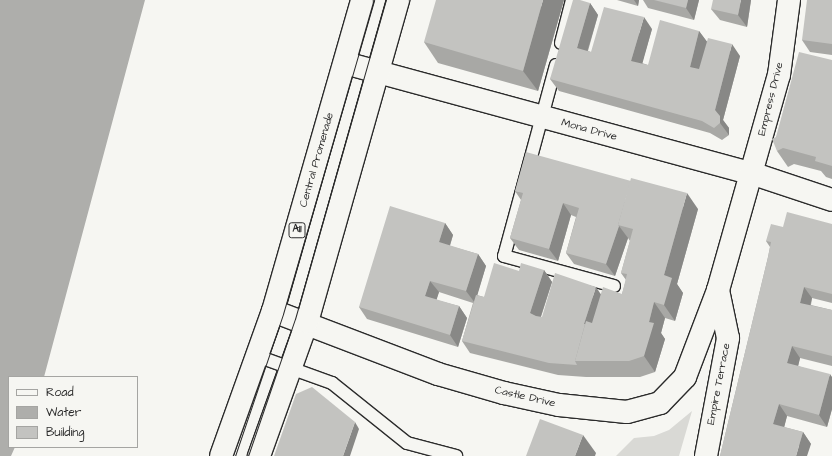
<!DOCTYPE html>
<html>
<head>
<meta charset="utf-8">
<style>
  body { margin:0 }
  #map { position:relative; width:832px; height:456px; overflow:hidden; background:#f6f6f2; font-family:"Architects Daughter",sans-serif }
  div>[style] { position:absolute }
  .green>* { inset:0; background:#d9d9d5 }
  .water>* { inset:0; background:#aeaeab }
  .roads { filter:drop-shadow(1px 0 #2b2b2b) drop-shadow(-1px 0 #2b2b2b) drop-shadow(0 1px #2b2b2b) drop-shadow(0 -1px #2b2b2b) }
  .lane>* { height:12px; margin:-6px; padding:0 6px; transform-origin:6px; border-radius:6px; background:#f6f6f2 }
  .street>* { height:22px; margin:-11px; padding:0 11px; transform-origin:11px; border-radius:11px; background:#f6f6f2 }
  .primary>* { height:22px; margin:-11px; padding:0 11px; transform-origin:11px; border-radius:11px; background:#f6f6f2 }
  .tram>* { height:1px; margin:-0.5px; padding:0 0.5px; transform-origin:0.5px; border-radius:0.5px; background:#2b2b2b }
  .wall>* { inset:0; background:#a8a8a5 }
  .shaded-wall>* { inset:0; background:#888886 }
  .building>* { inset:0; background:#c3c3c0 }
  span { translate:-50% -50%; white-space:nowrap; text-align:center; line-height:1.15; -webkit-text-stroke:3px #f6f6f2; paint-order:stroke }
  .shield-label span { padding:1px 3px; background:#f6f6f2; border:1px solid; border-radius:3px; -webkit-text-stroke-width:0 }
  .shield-label { font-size:10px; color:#2b2b2b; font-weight:700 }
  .street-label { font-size:11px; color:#2b2b2b }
  .legend { position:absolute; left:8px; top:376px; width:130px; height:72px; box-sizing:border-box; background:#f6f6f2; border:1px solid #a5a5a2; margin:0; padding:5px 7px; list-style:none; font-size:12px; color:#2b2b2b }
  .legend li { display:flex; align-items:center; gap:8px; height:20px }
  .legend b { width:20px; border:1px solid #a5a5a2 }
</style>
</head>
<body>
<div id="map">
  <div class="green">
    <div style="clip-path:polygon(692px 411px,679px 456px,616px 456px,634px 438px,654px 436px,669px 430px)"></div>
  </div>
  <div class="water">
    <div style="clip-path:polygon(0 0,145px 0,44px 377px,9px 377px,9px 447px,15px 447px,11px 456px,0 456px)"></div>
  </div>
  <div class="roads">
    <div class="lane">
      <div style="left:561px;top:43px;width:44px;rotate:-75.7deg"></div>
      <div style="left:556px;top:65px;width:198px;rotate:105.2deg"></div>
      <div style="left:504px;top:256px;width:114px;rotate:15.3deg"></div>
      <div style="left:257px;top:356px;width:80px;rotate:19.8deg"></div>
      <div style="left:332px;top:383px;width:96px;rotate:38.7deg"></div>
      <div style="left:407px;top:443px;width:51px;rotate:14.9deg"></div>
    </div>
    <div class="street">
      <div style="left:345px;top:63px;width:421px;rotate:15.2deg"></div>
      <div style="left:751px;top:173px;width:85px;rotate:18.4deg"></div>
      <div style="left:273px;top:311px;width:177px;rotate:20.9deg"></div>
      <div style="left:438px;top:374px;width:69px;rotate:16.1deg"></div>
      <div style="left:504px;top:393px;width:56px;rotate:12.3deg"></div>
      <div style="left:559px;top:405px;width:68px;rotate:5.9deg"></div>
      <div style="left:627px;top:412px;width:34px;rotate:-15deg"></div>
      <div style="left:660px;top:403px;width:36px;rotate:-46deg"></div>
      <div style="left:685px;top:377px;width:93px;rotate:-69.2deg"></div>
      <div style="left:718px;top:290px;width:223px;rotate:-74.2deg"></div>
      <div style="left:779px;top:75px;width:76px;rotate:-82.4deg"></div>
      <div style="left:706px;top:456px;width:120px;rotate:-79.4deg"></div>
      <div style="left:728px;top:338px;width:49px;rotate:-101.8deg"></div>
    </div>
    <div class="primary">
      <div style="left:221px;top:456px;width:154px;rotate:-70.3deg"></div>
      <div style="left:273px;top:311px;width:323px;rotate:-74deg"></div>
      <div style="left:259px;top:456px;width:142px;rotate:-70.3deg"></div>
      <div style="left:307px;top:322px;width:335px;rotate:-74.2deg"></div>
    </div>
  </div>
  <div class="tram">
    <div style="left:235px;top:456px;width:150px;rotate:-71.3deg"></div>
    <div style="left:283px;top:314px;width:327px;rotate:-73.8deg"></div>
    <div style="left:248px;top:456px;width:145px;rotate:-71.1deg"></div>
    <div style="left:295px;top:319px;width:332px;rotate:-74.1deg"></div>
  </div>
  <div class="wall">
    <div style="clip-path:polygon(564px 0,538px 91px,438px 63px,424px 42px)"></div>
    <div style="clip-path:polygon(617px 0,639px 0,638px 6px)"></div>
    <div style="clip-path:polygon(643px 0,699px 0,694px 20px,648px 8px)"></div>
    <div style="clip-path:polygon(751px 0,747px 27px,720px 20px,711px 9px)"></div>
    <div style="clip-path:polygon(832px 0,832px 55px,810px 52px,802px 40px)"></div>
    <div style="clip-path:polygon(590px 3px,598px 15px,588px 51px,591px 52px,652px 29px,642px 63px,648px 65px,699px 31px,707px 42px,740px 56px,723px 120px,729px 128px,729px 135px,722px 140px,710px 133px,559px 91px,550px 79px)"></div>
    <div style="clip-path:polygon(832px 60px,832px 179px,826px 177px,821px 171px,794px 164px,788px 167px,777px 151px,776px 137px)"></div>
    <div style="clip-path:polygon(515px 191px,698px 209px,677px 284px,683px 293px,675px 321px,665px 318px,661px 333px,665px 339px,655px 372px,640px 377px,586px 377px,558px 375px,470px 353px,462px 341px,473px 303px,439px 292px,436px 300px,459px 306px,467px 318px,458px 347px,367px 319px,359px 307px,445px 223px,453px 235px,450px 246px,478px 254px,486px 266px,477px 295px,484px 297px,519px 271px,544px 270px,552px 282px,541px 317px,542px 317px,601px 294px,622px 294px,626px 280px,621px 273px,630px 241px,628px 238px,615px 276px,574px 264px,566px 253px,576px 217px,571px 215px,558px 261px,519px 250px,510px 238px,521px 200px)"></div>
    <div style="clip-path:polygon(832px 224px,832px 303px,812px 298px,811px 305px,832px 310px,832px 366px,800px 358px,798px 366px,832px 377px,832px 409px,827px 427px,787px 416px,784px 427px,803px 432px,811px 444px,720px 456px,768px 257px,770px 247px,766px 241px,783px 227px)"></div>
  </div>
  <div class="shaded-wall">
    <div style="clip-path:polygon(543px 0,564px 0,538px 91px,523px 71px)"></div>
    <div style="clip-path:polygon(634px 0,639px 0,638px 6px)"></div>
    <div style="clip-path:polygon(688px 0,699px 0,694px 20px,686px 8px)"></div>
    <div style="clip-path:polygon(741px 0,751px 0,747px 27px,738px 15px)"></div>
    <div style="clip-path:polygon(590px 3px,598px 15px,585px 59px,577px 48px)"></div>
    <div style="clip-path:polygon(644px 17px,652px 29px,640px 72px,631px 61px)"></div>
    <div style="clip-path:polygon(699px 31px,708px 43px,698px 79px,690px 67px)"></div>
    <div style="clip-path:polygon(732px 44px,740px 56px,723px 120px,729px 128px,729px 135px,720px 123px,715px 110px)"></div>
    <div style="clip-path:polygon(687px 193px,698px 209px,677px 284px,683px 293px,675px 321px,664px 305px,664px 275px)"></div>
    <div style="clip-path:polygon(563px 203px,571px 215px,558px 261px,549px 249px)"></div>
    <div style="clip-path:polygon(445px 223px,453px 235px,447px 254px,439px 242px)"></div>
    <div style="clip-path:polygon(619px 226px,628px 238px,615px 276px,606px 264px)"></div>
    <div style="clip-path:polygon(478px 254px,486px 266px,475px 303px,466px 291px)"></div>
    <div style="clip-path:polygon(544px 270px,552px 282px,538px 325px,530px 313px)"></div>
    <div style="clip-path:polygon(430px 281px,439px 292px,434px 308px,425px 296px)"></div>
    <div style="clip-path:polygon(596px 287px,604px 299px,593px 332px,584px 324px)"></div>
    <div style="clip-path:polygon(804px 287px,812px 298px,808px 315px,800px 303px)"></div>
    <div style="clip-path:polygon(654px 302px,665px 318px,661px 333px,665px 339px,655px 372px,644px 356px,649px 322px)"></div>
    <div style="clip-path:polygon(459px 306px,467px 318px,458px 347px,450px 335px)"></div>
    <div style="clip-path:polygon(792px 346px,800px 358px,796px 375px,787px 363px)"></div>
    <div style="clip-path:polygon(830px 374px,832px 377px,832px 409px,827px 427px,819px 415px)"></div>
    <div style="clip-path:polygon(779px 404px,787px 416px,782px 436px,773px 424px)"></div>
    <div style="clip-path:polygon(355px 422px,359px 429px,350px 456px,343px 456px)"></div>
    <div style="clip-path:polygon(803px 432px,811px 444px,807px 456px,796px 456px)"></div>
    <div style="clip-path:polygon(583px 435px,596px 453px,595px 456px,575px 456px)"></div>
  </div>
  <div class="building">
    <div style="clip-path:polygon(436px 0,543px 0,523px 71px,424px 42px)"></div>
    <div style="clip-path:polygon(573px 0,580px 0,590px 3px,577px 48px,591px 52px,604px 7px,644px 17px,631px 61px,648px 65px,660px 20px,699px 31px,690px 67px,699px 69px,708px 38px,732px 44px,715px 110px,720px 116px,720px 123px,714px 128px,702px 121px,550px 79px)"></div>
    <div style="clip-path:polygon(654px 0,688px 0,686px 8px)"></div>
    <div style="clip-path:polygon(713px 0,741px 0,738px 15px,711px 9px)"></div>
    <div style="clip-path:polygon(807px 0,832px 0,832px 44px,802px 40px)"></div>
    <div style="clip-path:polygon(799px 52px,832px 60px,832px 166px,815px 161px,816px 157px,783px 148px,777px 151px,772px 139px,776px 137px)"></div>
    <div style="clip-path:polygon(526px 152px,631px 181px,618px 225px,619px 226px,606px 264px,566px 253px,579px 208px,563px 203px,549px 249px,510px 238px,523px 193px,515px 191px)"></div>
    <div style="clip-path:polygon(631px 178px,687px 193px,664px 275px,672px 278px,664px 305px,654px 302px,649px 322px,654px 323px,644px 356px,629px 361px,575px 361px,586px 321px,592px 323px,603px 287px,622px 294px,627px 274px,621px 273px,633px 229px,618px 225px)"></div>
    <div style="clip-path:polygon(390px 206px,445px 223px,439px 242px,478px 254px,466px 291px,430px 281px,425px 296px,459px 306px,450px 335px,359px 307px)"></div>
    <div style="clip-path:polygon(787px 212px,832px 224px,832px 294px,804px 287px,800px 303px,832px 310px,832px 356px,792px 346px,787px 363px,830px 374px,819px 415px,779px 404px,773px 424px,803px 432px,796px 456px,720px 456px,768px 257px,771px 242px,766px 241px,771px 224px,783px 227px)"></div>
    <div style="clip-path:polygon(494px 263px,519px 271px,521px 263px,544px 270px,530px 313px,536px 316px,542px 317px,555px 273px,596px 287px,584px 324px,585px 324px,575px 361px,577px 365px,549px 363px,462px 341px,476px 295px,484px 297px)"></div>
    <div style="clip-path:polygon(312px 387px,355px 422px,343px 456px,274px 456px,296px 394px)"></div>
    <div style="clip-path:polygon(540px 419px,583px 435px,575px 456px,526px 456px)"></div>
  </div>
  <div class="shield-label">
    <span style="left:297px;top:230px">A11</span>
  </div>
  <div class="street-label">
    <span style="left:771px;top:99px;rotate:-76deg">Empress Drive</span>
    <span style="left:589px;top:130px;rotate:15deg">Mona Drive</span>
    <span style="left:317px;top:160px;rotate:-74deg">Central Promenade</span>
    <span style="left:719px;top:384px;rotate:-79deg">Empire Terrace</span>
    <span style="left:525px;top:397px;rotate:13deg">Castle Drive</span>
  </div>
  <ul class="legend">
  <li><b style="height:5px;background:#f6f6f2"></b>Road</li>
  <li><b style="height:11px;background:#aeaeab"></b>Water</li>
  <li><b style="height:11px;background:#c3c3c0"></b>Building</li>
  </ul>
</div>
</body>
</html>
